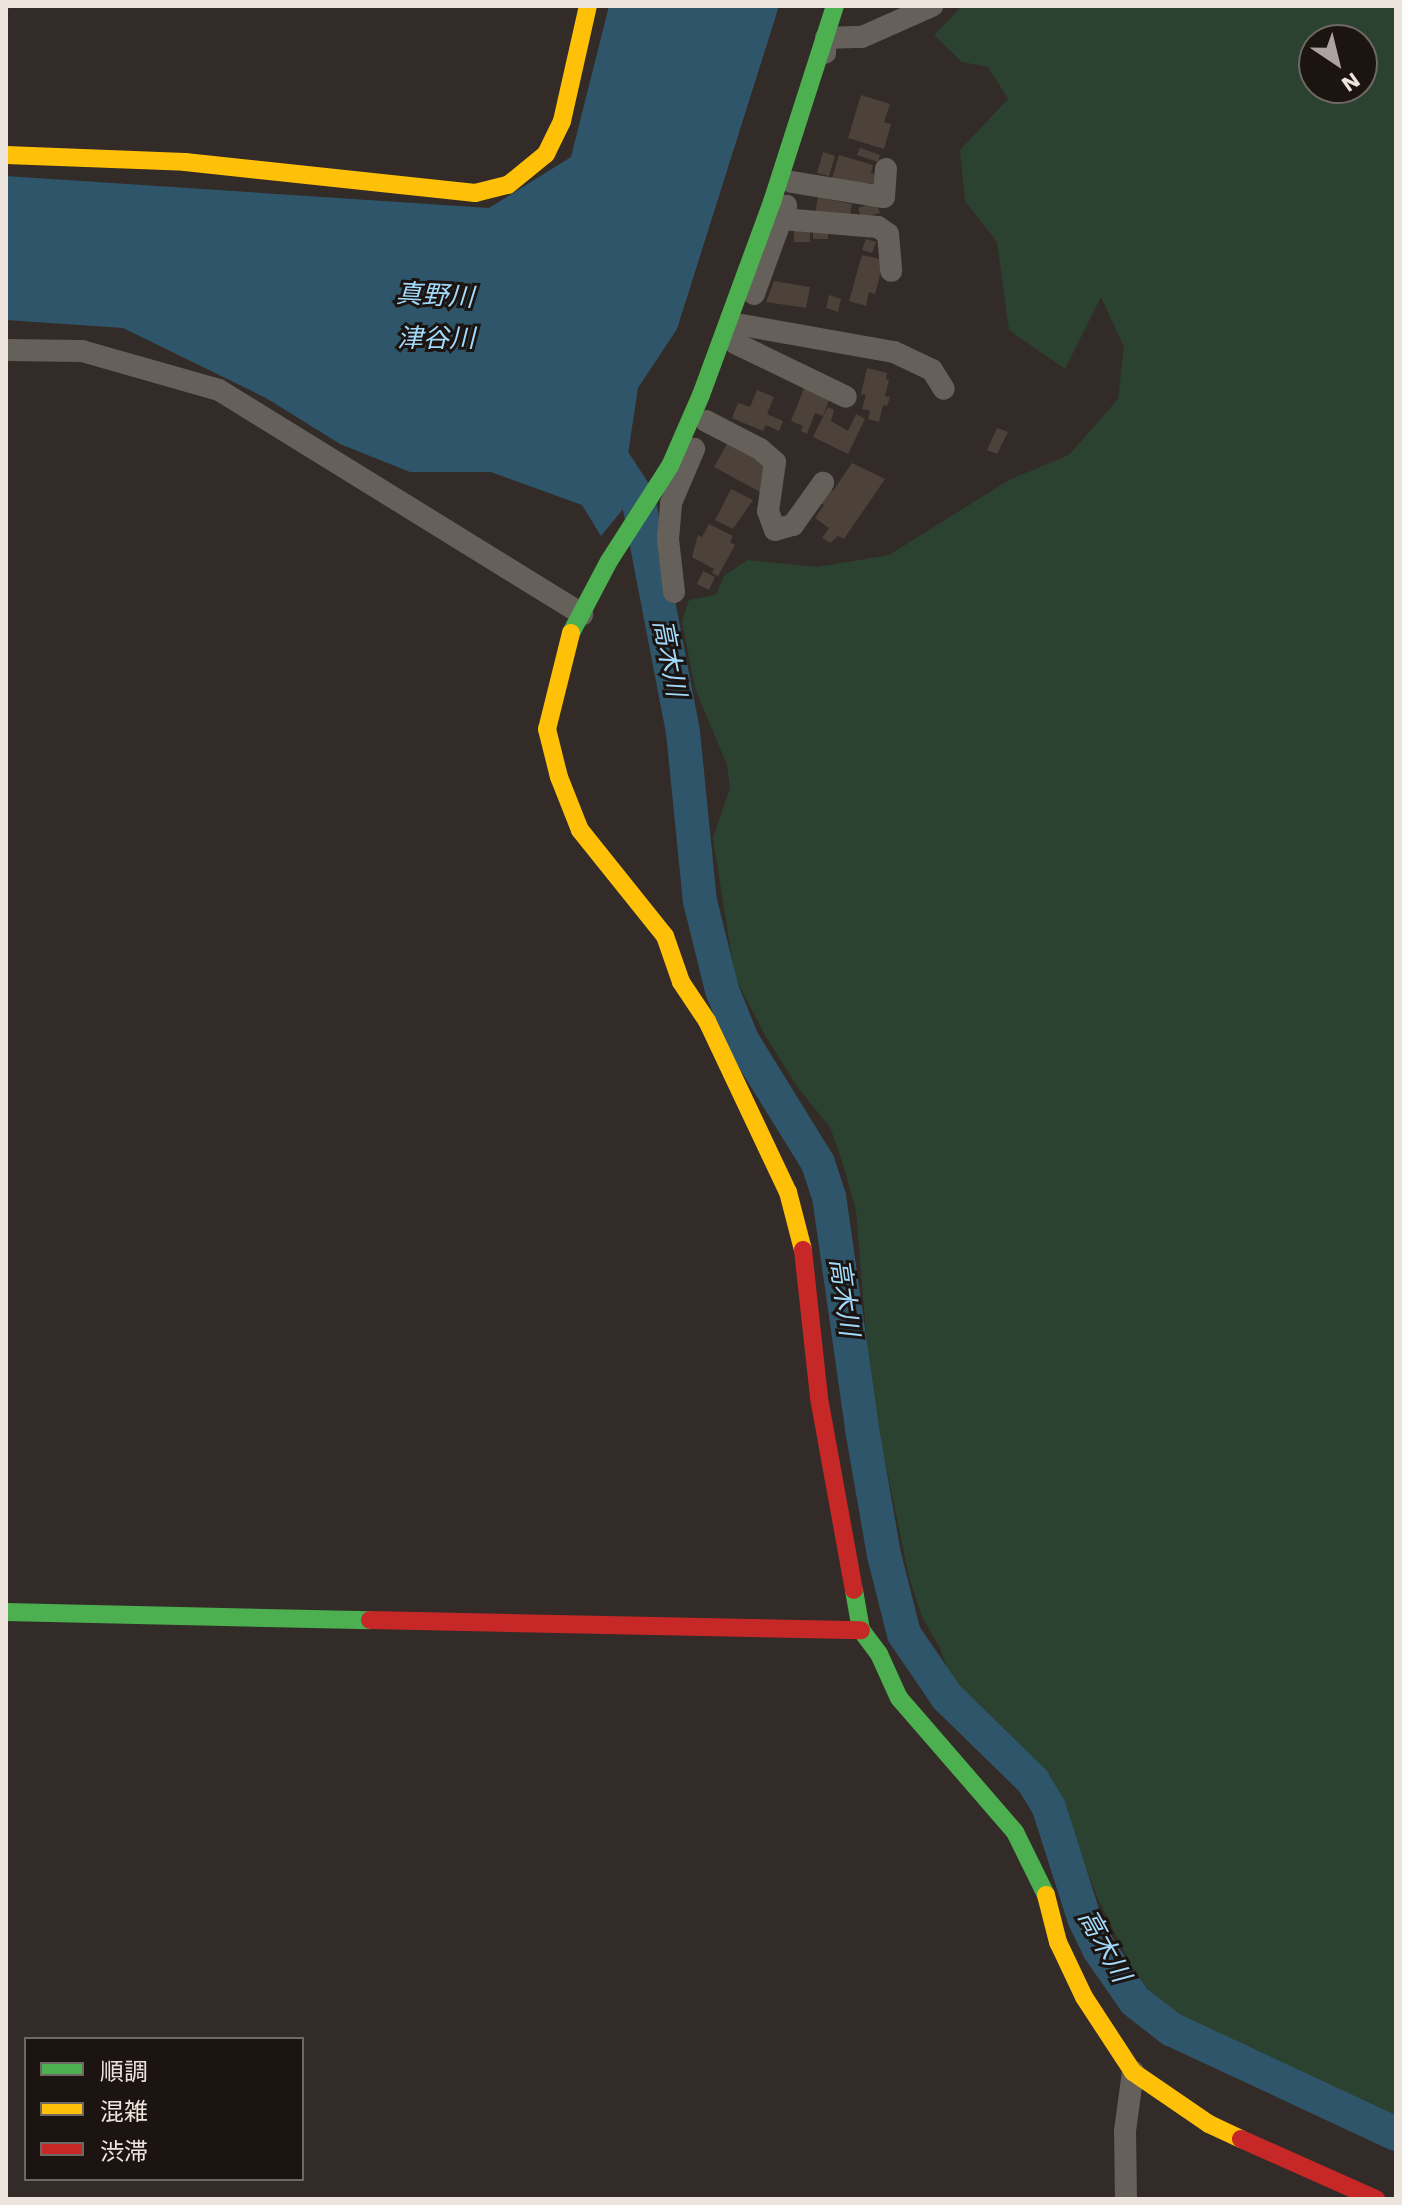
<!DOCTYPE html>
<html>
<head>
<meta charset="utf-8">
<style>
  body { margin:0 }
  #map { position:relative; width:1402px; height:2205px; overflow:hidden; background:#332b27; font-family:"Work Sans","Noto Sans JP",sans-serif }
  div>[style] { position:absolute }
  .green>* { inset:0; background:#2b4230 }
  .water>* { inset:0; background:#2f556a }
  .stream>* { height:6px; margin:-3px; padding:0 3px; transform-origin:3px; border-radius:3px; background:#2f556a }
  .river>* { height:34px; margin:-17px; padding:0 17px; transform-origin:17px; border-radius:17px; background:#2f556a }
  .building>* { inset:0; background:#4c423a }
  .street>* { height:22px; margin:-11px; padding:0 11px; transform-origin:11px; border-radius:11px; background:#65605a }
  .fast>* { height:18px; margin:-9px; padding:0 9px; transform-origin:9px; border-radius:9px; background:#4caf50 }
  .slow>* { height:18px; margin:-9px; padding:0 9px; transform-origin:9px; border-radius:9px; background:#ffc107 }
  .jam>* { height:18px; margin:-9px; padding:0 9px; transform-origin:9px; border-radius:9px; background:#c62828 }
  span { translate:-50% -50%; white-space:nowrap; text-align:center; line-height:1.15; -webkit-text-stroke:6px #1b1410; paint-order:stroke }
  .water-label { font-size:26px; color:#a2dafb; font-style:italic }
  .frame { position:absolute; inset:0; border:8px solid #eee4de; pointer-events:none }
  .legend { position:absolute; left:24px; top:2037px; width:280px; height:144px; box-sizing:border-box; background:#1b1410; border:2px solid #6f6762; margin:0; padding:10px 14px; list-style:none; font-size:24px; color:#eee4de }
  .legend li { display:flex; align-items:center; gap:16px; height:40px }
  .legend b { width:40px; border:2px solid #6f6762 }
  .north { position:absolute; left:1298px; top:24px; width:80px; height:80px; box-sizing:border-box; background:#1b1410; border:2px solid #6f6762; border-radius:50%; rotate:145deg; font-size:22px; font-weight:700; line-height:32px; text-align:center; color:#eee4de }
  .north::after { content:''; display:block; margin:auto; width:28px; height:36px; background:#ada39e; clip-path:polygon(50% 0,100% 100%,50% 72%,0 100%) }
</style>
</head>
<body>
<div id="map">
  <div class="green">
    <div style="clip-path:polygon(evenodd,1396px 6px,1396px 2120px,1190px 2023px,1156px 2000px,1131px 1965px,1099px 1901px,1071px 1831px,1036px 1763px,952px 1681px,940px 1648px,922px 1617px,909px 1577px,871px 1393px,856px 1210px,842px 1161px,830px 1127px,798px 1088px,766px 1037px,735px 977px,713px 838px,730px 788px,727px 765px,695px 688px,682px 621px,689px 600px,716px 595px,724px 576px,747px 560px,817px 567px,889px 555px,1009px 480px,1069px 455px,1118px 399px,1124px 347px,1101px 297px,1065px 369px,1009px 330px,997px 242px,965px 201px,960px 150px,1008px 99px,988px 67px,962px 62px,934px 35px,961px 7px,1396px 6px,1314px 40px,1362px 40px,1362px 88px,1314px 88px,1314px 40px)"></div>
  </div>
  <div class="water">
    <div style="clip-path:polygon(609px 6px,779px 6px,677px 329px,638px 388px,628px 454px,633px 497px,601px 536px,582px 505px,491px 472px,410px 472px,340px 444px,266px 398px,123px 328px,6px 320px,6px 176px,489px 208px,571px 157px)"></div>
  </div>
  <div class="stream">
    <div style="left:6px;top:7px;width:1px;rotate:-90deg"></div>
  </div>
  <div class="river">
    <div style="left:606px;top:449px;width:59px;rotate:56.9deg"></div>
    <div style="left:638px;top:498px;width:238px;rotate:79.1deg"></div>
    <div style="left:683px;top:732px;width:170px;rotate:84.3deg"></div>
    <div style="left:700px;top:901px;width:92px;rotate:76.1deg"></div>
    <div style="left:722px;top:990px;width:54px;rotate:68.2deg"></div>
    <div style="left:742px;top:1040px;width:145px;rotate:58.3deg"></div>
    <div style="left:818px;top:1163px;width:35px;rotate:72deg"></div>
    <div style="left:829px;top:1196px;width:235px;rotate:81.9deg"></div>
    <div style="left:862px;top:1429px;width:128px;rotate:80.1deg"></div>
    <div style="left:884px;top:1555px;width:81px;rotate:75.8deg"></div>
    <div style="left:904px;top:1634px;width:76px;rotate:55.7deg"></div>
    <div style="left:947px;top:1697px;width:120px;rotate:44.3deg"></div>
    <div style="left:1033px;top:1781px;width:31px;rotate:59deg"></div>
    <div style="left:1049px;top:1808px;width:115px;rotate:72.3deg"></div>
    <div style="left:1084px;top:1918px;width:34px;rotate:64deg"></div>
    <div style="left:1099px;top:1949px;width:63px;rotate:55.3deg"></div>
    <div style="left:1135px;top:2001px;width:46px;rotate:37.9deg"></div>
    <div style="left:1171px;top:2029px;width:248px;rotate:25deg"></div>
  </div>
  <div class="building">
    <div style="clip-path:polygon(861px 95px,890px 104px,884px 122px,891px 124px,884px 149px,848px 138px)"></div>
    <div style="clip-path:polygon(860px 148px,880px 155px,878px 162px,857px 155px)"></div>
    <div style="clip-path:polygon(823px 152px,835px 156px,829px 176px,817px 173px)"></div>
    <div style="clip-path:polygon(839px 155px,873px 165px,871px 173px,880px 175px,877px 185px,868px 183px,866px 188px,832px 178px)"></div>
    <div style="clip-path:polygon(818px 197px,852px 204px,849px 220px,815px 213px)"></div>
    <div style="clip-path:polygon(876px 202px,880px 213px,861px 218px,858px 208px)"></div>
    <div style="clip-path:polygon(813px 227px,828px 227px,828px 239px,813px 239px)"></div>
    <div style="clip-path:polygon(794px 229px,810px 229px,810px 242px,794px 242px)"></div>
    <div style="clip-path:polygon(866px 239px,876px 242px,872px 253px,862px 250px)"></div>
    <div style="clip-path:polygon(862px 255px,884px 260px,875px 294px,869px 292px,866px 306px,849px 301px)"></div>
    <div style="clip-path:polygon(774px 281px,810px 287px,806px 308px,766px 302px)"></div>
    <div style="clip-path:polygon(829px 295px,841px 299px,838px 312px,826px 308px)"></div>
    <div style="clip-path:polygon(867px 368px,887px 373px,886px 379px,889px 380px,885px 396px,890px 397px,887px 406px,883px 405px,879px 422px,868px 419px,870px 411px,862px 409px,866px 395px,861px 394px)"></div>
    <div style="clip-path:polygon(804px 388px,830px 398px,823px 416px,815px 413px,807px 434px,801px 431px,803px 426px,791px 421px)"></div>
    <div style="clip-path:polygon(757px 390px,774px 397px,767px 414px,783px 421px,779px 431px,766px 425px,763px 431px,732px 418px,738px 403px,750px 407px)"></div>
    <div style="clip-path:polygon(828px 407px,834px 410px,831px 421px,848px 431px,856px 414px,865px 419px,848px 454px,813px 437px)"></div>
    <div style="clip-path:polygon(997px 428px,1008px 432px,997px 454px,987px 450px)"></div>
    <div style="clip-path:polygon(728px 442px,774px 467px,760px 492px,714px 467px)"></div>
    <div style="clip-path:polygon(852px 463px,885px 479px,844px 539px,838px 536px,830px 543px,822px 538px,829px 528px,815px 518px,824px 505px,818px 502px,828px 488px,833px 491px)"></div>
    <div style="clip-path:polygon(731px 489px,753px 500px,733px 529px,715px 520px)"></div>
    <div style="clip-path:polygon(709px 524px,733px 536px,730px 542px,735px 545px,718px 576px,712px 573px,714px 569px,692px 557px,698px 535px,702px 537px)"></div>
    <div style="clip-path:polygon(703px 571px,715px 577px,709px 590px,697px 584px)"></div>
  </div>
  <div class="street">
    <div style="left:825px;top:53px;width:15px;rotate:-86deg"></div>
    <div style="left:826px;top:38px;width:36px;rotate:-2deg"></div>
    <div style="left:862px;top:37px;width:77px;rotate:-23.9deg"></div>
    <div style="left:792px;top:182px;width:93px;rotate:9.3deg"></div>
    <div style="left:884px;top:197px;width:28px;rotate:-86deg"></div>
    <div style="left:782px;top:219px;width:96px;rotate:4.8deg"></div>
    <div style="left:878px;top:227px;width:12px;rotate:35deg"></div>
    <div style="left:888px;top:234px;width:37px;rotate:85deg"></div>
    <div style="left:754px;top:294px;width:94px;rotate:-70deg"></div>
    <div style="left:742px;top:325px;width:154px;rotate:10.1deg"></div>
    <div style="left:894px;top:352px;width:42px;rotate:25.3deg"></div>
    <div style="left:932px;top:370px;width:22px;rotate:58deg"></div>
    <div style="left:735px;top:343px;width:123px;rotate:25.9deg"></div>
    <div style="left:6px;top:350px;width:76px;rotate:0.8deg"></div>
    <div style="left:82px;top:351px;width:142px;rotate:15.9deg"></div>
    <div style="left:219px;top:390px;width:427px;rotate:31.7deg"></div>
    <div style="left:706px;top:421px;width:61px;rotate:27.4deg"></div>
    <div style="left:760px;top:449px;width:20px;rotate:41deg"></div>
    <div style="left:775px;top:462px;width:49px;rotate:98.1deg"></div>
    <div style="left:768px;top:511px;width:20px;rotate:70deg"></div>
    <div style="left:775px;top:530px;width:19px;rotate:-16deg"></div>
    <div style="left:793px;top:525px;width:52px;rotate:-54.5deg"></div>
    <div style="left:674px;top:592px;width:53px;rotate:-96.5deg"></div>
    <div style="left:668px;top:539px;width:36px;rotate:-85deg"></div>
    <div style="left:671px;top:503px;width:59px;rotate:-66.9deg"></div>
    <div style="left:1126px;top:2199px;width:68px;rotate:-90.8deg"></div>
    <div style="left:1125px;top:2131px;width:60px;rotate:-82.3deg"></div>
  </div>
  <div class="fast">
    <div style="left:571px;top:633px;width:81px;rotate:-62.2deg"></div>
    <div style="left:609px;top:561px;width:113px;rotate:-57.3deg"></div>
    <div style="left:670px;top:466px;width:77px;rotate:-66.4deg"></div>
    <div style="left:701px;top:395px;width:206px;rotate:-69.8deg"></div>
    <div style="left:772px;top:202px;width:206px;rotate:-72.2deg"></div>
    <div style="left:854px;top:1590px;width:41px;rotate:80.1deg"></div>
    <div style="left:861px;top:1630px;width:30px;rotate:53deg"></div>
    <div style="left:879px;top:1654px;width:48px;rotate:65.6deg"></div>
    <div style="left:899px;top:1698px;width:177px;rotate:49.1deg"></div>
    <div style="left:1015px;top:1832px;width:70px;rotate:63.8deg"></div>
    <div style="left:6px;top:1612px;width:364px;rotate:1.3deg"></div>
  </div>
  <div class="slow">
    <div style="left:6px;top:155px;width:179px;rotate:2.2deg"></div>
    <div style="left:185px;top:162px;width:292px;rotate:6.1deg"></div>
    <div style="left:475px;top:193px;width:34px;rotate:-14deg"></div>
    <div style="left:508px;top:185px;width:49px;rotate:-39.2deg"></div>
    <div style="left:546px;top:154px;width:37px;rotate:-64deg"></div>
    <div style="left:562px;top:121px;width:118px;rotate:-77.3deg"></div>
    <div style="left:571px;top:633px;width:99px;rotate:104deg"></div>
    <div style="left:547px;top:729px;width:49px;rotate:76deg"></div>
    <div style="left:559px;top:777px;width:57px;rotate:68.4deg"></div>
    <div style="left:580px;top:830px;width:136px;rotate:51.3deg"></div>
    <div style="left:665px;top:936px;width:49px;rotate:70.8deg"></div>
    <div style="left:681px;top:982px;width:47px;rotate:56.3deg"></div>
    <div style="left:707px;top:1021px;width:189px;rotate:64.7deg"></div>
    <div style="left:788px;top:1192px;width:60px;rotate:75.5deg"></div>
    <div style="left:1046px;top:1895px;width:49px;rotate:75.7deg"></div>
    <div style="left:1058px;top:1942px;width:61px;rotate:64.7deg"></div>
    <div style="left:1084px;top:1997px;width:90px;rotate:56.8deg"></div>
    <div style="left:1133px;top:2072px;width:92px;rotate:34.4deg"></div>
    <div style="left:1209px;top:2124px;width:35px;rotate:25deg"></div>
  </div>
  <div class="jam">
    <div style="left:803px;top:1250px;width:149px;rotate:83.8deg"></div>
    <div style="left:819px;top:1398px;width:195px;rotate:79.7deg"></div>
    <div style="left:370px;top:1620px;width:491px;rotate:1.2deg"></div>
    <div style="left:1241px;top:2139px;width:148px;rotate:24deg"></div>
  </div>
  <div class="water-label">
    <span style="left:435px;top:296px;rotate:3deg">真野川</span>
    <span style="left:436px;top:339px">津谷川</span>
    <span style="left:669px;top:658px;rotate:79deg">高木川</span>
    <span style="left:844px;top:1297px;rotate:82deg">高木川</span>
    <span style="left:1104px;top:1946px;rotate:61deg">高木川</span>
  </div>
  <div class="frame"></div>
  <ul class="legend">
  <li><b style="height:10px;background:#4caf50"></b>順調</li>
  <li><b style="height:10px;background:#ffc107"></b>混雑</li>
  <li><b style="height:10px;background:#c62828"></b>渋滞</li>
  </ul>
  <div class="north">N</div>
</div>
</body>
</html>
